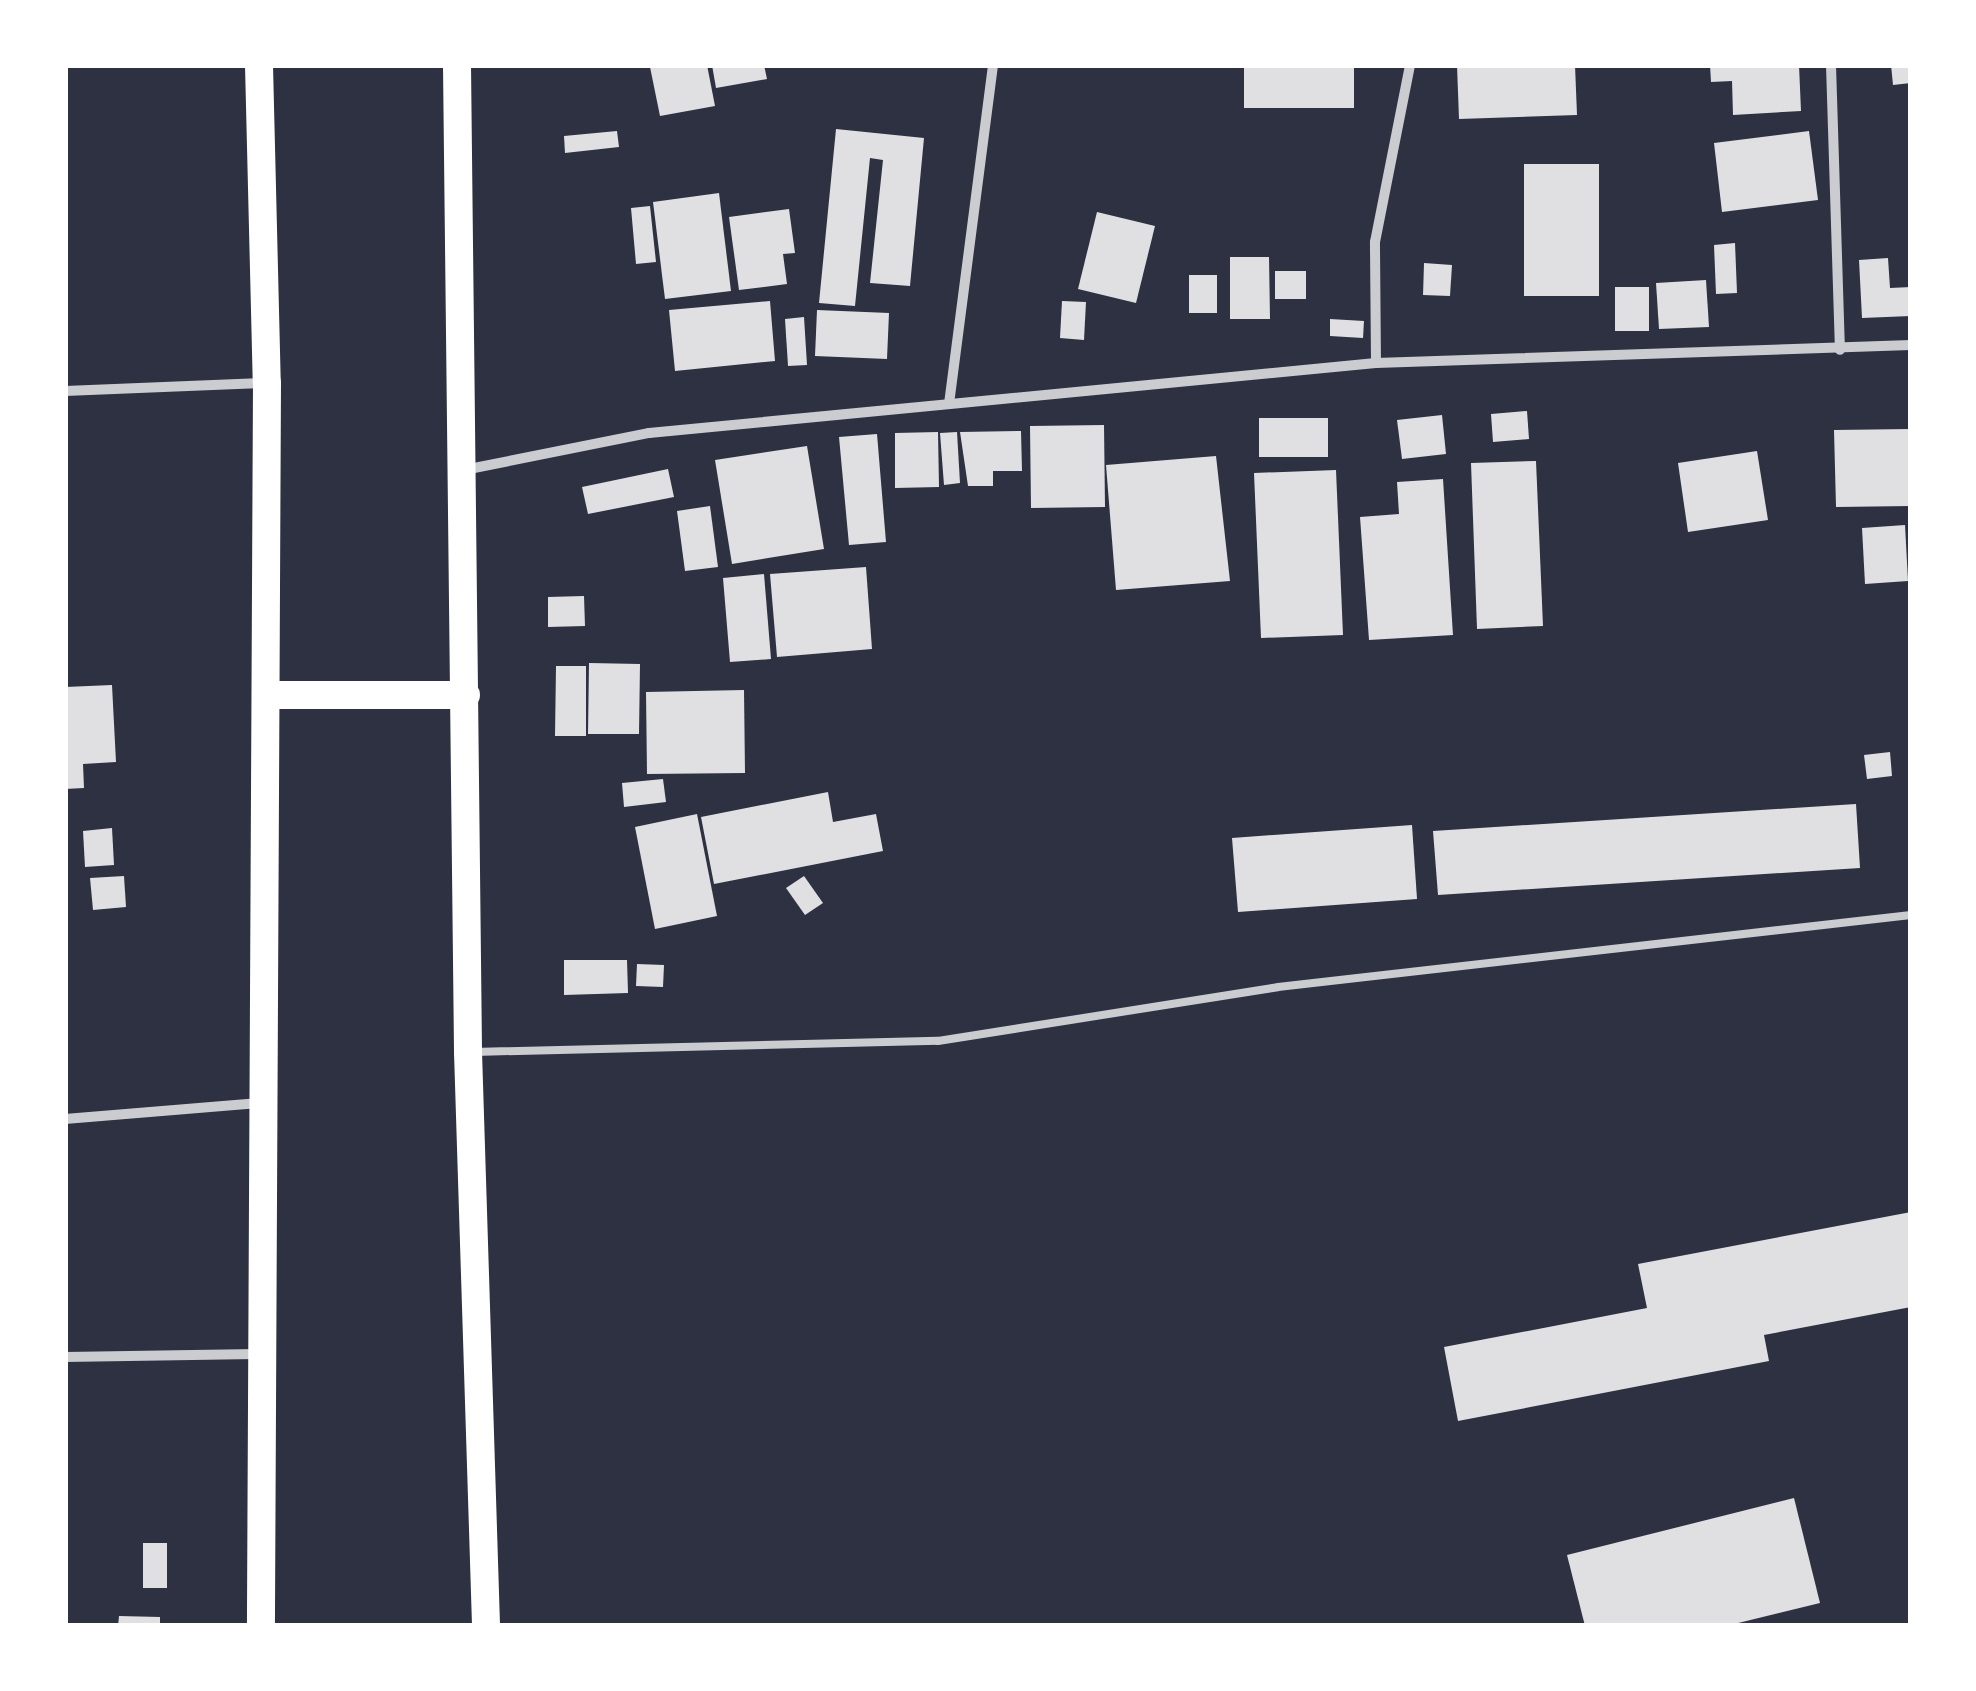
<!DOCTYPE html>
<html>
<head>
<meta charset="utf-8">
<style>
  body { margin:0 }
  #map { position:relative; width:1976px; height:1691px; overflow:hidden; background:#2d3142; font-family:"Playfair Display",serif }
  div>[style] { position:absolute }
  .building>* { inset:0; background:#e0e0e3 }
  .service>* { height:8px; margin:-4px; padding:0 4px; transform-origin:4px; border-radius:4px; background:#caccd0 }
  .minor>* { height:10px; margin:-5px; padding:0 5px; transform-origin:5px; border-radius:5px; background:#caccd0 }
  .trunk>* { height:28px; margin:-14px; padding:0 14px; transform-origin:14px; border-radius:14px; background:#fff }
  span { translate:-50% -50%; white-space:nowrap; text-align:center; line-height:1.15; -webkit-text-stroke:8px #fff; paint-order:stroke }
  .frame { position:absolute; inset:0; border:68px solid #fff; pointer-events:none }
</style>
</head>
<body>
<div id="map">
  <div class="building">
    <div style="clip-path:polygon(707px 65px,715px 106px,660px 116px,650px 67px)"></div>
    <div style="clip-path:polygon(712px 65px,764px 65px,767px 79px,716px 88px)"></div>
    <div style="clip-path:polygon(1244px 65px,1354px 65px,1354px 108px,1244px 108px)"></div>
    <div style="clip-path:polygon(1457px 65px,1575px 65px,1577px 115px,1459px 119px)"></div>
    <div style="clip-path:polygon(1710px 65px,1799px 65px,1801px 111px,1733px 115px,1732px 81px,1711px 82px)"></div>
    <div style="clip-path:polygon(1891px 65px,1911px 65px,1911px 83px,1893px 85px)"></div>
    <div style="clip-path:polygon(836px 129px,924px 138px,910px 286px,870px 283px,883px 160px,870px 158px,855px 306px,819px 303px)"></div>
    <div style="clip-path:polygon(617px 131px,619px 147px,565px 153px,564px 136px)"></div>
    <div style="clip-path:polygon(1809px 131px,1818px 200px,1722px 212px,1714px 143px)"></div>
    <div style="clip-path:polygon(1524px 164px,1599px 164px,1599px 296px,1524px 296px)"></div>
    <div style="clip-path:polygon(719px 193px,731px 291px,665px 299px,653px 202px)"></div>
    <div style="clip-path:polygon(650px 206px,656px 262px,636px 264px,631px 208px)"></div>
    <div style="clip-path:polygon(789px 209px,795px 253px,783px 254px,787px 284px,739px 290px,729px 217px)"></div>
    <div style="clip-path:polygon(1097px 212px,1155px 226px,1136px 303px,1078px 289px)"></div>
    <div style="clip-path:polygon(1735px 243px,1737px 293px,1716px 294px,1714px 245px)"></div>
    <div style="clip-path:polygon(1230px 257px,1269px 257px,1270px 319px,1230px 319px)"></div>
    <div style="clip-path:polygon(1888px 258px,1890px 288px,1911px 287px,1911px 316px,1862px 318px,1859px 260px)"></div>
    <div style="clip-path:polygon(1424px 263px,1452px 265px,1450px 296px,1423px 295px)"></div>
    <div style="clip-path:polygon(1275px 271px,1306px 271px,1306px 299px,1275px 299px)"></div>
    <div style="clip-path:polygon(1189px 275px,1217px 275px,1217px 313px,1189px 313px)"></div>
    <div style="clip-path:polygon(1706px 280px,1709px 327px,1659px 329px,1656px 283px)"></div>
    <div style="clip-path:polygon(1615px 287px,1649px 287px,1649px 331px,1615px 331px)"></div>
    <div style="clip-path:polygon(770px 301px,775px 361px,675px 371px,669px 310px)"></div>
    <div style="clip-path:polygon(1062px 301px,1086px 302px,1084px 340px,1060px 338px)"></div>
    <div style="clip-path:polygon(817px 310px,889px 313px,887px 359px,815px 356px)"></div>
    <div style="clip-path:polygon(804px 317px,807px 365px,788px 366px,785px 319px)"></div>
    <div style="clip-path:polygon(1330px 319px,1364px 321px,1363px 338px,1330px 336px)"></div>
    <div style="clip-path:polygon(1527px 411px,1529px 439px,1493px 442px,1491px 414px)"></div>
    <div style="clip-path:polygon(1442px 415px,1446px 454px,1402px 459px,1397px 420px)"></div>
    <div style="clip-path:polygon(1259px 418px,1328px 418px,1328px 457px,1259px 457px)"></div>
    <div style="clip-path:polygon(1104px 425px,1105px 507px,1031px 508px,1030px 426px)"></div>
    <div style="clip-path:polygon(1911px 429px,1911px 506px,1836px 507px,1834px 430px)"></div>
    <div style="clip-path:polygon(1021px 431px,1022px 471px,993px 471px,993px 486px,968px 486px,960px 432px)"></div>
    <div style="clip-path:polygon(938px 432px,939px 487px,895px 488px,895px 433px)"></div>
    <div style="clip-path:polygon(957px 432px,960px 483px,944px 485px,940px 433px)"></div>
    <div style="clip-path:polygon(877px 434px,886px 542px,849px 545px,839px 437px)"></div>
    <div style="clip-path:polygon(807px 446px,824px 549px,732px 564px,715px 460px)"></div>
    <div style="clip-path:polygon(1757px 451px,1768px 520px,1688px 532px,1678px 463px)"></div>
    <div style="clip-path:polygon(1216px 456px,1230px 581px,1116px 590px,1106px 465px)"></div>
    <div style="clip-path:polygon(1536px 461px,1543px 626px,1477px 629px,1471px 463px)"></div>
    <div style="clip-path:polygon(668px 469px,674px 497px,588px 514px,582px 487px)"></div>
    <div style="clip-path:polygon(1336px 470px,1343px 635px,1261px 638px,1254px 473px)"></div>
    <div style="clip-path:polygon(1443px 479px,1453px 635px,1369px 640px,1360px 517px,1399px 514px,1397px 482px)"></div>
    <div style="clip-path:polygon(710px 506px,718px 567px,685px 571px,677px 511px)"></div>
    <div style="clip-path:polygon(1905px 525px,1908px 581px,1865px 584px,1862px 528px)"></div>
    <div style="clip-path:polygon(866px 567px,872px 649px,777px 657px,770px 574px)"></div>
    <div style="clip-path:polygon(764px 574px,771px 659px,730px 662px,723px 578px)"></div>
    <div style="clip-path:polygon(584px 596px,585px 626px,548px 627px,548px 597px)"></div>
    <div style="clip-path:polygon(589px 663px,640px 664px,639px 734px,588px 734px)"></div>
    <div style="clip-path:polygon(556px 666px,586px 666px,586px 736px,555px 736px)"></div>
    <div style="clip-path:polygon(112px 685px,116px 762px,83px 764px,84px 788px,65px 789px,65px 687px)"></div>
    <div style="clip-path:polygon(744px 690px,745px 773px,647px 774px,646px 692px)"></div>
    <div style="clip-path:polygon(1890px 752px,1892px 776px,1867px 779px,1864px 755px)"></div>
    <div style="clip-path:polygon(663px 779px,666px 802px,624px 807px,622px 783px)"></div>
    <div style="clip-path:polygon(828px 792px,833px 822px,876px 814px,883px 851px,714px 884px,701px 817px)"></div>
    <div style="clip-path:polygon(1856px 804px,1860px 868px,1438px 895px,1433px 831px)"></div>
    <div style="clip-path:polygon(697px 814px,717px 916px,655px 929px,635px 827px)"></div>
    <div style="clip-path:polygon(1412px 825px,1417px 899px,1238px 912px,1232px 838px)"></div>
    <div style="clip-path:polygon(112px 828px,114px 865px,85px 867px,83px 831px)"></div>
    <div style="clip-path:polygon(124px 876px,126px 907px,93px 910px,90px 878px)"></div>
    <div style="clip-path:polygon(804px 876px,823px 903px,805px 915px,786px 888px)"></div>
    <div style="clip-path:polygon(564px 960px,627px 960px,628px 993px,564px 995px)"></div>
    <div style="clip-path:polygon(637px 964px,664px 965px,663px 987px,636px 986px)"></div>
    <div style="clip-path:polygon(1911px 1212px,1911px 1307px,1764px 1335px,1769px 1361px,1458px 1421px,1444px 1347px,1647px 1308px,1638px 1264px)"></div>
    <div style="clip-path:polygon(1794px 1498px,1820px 1603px,1726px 1626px,1585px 1626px,1567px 1555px)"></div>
    <div style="clip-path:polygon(143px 1543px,167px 1543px,167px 1588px,143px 1588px)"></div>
    <div style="clip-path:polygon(119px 1616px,160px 1617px,160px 1626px,118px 1626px)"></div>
  </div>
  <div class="service">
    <div style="left:474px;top:1052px;width:464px;rotate:-1.4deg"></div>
    <div style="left:938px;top:1041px;width:344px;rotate:-9deg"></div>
    <div style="left:1278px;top:987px;width:637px;rotate:-6.49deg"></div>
  </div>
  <div class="minor">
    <div style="left:1831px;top:65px;width:285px;rotate:88.2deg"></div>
    <div style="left:1376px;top:363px;width:121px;rotate:-90.5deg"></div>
    <div style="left:1375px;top:242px;width:180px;rotate:-78.8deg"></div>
    <div style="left:65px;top:391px;width:201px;rotate:-2.3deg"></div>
    <div style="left:949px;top:404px;width:342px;rotate:-82.6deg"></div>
    <div style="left:464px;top:470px;width:189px;rotate:-11.3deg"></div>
    <div style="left:649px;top:433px;width:730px;rotate:-5.5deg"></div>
    <div style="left:1376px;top:363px;width:535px;rotate:-1.93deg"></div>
    <div style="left:65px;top:1119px;width:196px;rotate:-4.7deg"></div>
    <div style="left:65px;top:1357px;width:193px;rotate:-0.9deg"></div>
  </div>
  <div class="trunk">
    <div style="left:259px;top:65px;width:318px;rotate:88.6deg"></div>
    <div style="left:267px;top:383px;width:1243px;rotate:90.28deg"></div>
    <div style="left:457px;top:65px;width:987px;rotate:89.36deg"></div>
    <div style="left:468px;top:1052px;width:574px;rotate:88.2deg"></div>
    <div style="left:266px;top:695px;width:200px"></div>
  </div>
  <div class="frame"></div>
</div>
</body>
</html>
